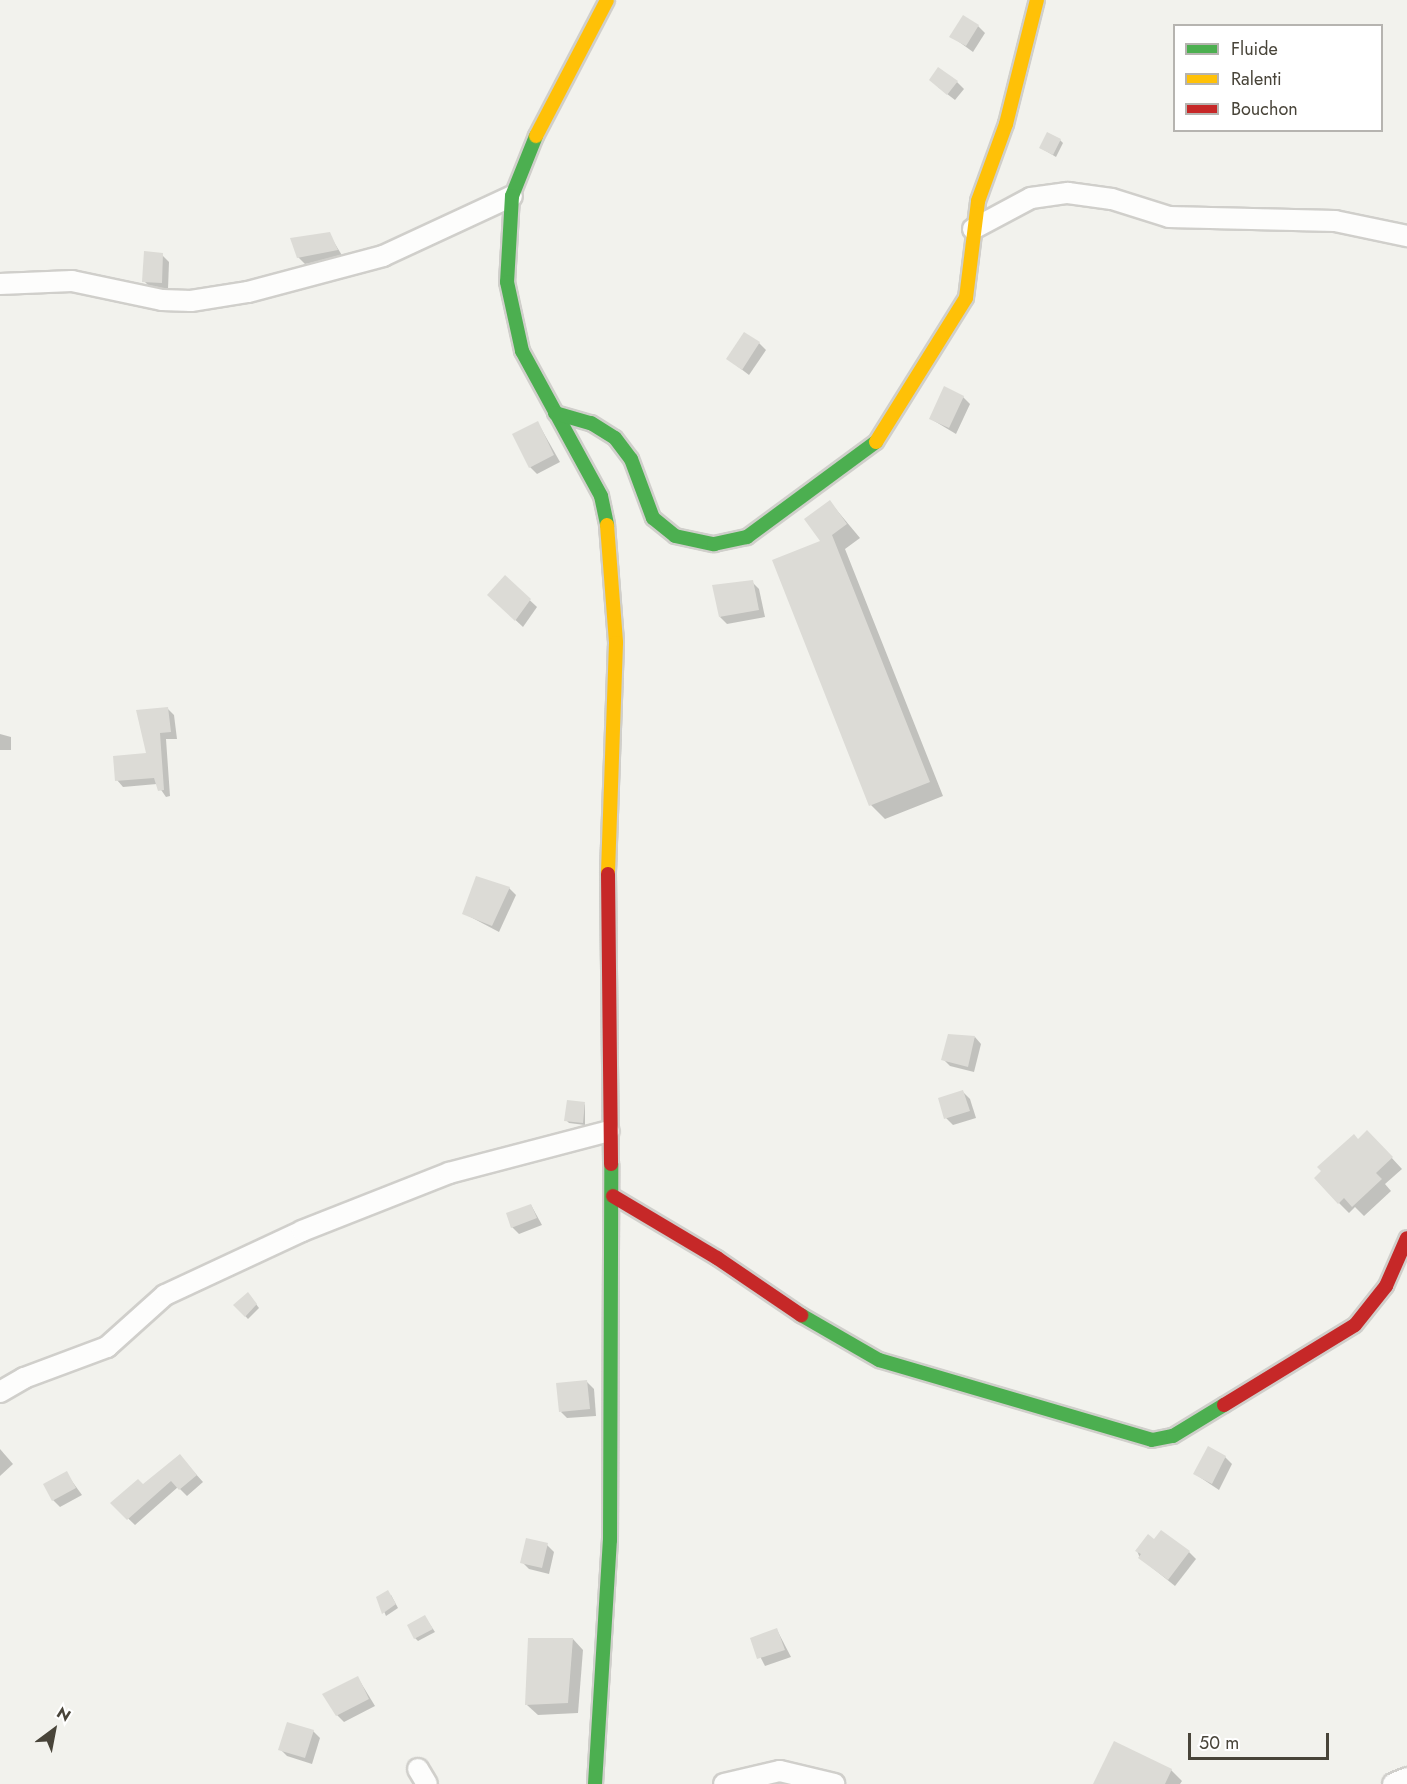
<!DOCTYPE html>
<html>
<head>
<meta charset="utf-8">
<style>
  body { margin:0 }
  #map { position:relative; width:1407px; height:1784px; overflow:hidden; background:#f2f2ed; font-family:Jost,sans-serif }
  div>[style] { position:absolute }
  .shadow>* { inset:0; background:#0003 }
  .building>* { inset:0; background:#dcdbd6 }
  .roads { filter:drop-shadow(2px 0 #d0cfcb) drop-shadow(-2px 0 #d0cfcb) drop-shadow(0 2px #d0cfcb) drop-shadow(0 -2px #d0cfcb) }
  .street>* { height:20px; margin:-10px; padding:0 10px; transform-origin:10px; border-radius:10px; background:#fdfdfc }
  .fast>* { height:14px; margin:-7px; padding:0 7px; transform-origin:7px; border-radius:7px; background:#4caf50 }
  .slow>* { height:14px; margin:-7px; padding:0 7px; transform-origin:7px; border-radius:7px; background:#ffc107 }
  .jam>* { height:14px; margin:-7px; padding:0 7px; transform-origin:7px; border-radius:7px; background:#c62828 }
  span { translate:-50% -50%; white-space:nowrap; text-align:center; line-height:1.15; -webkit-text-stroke:4.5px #fff; paint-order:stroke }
  .legend { position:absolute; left:1173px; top:24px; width:210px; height:108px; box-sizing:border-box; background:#fff; border:2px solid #b6b4b0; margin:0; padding:8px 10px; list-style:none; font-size:18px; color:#484439 }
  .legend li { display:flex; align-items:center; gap:12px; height:30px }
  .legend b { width:30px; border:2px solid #b6b4b0 }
  .north { position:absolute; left:24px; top:1700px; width:60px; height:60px; -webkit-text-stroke:4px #fff; paint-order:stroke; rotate:32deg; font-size:16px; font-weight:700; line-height:24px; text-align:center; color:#484439 }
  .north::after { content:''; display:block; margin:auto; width:21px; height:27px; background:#484439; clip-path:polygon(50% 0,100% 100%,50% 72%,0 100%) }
  .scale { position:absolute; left:1188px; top:1733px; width:141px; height:27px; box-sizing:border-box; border:3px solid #484439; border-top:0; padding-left:8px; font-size:18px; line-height:21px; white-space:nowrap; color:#484439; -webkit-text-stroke:4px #fff; paint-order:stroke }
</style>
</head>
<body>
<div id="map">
  <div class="shadow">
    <div style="clip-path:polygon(978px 26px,985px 33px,973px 52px,951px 36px)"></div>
    <div style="clip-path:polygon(957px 82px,964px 89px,955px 100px,938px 87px)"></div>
    <div style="clip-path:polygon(1060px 140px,1063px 143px,1056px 157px,1041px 148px)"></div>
    <div style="clip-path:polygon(329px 234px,343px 257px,305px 264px,298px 257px)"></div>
    <div style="clip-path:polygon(162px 255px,169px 262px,168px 289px,151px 288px,144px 281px)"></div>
    <div style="clip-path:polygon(759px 343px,766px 350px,749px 375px,728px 359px)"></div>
    <div style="clip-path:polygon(963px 397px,970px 404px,956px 434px,931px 419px)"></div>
    <div style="clip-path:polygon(538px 423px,560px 462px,537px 474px,530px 467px)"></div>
    <div style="clip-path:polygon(830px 502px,860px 538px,845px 549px,943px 796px,885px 819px,871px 805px,823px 542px)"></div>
    <div style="clip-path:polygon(505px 577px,537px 607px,523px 627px,489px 595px)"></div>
    <div style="clip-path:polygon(752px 582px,759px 589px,765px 617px,727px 624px,720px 617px)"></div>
    <div style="clip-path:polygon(167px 708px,174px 715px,177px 739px,166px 739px,170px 796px,166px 797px,157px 784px,123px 787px,117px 780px,148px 755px)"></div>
    <div style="clip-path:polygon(0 734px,11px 737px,11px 750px,0 750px)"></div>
    <div style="clip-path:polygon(509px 888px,516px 895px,499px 932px,463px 913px)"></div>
    <div style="clip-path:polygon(975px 1037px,981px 1044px,974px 1072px,950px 1066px,943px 1059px)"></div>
    <div style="clip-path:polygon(963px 1092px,970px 1099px,976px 1118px,953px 1125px,946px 1118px)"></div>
    <div style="clip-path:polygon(585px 1104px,585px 1125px,569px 1123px,566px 1120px)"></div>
    <div style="clip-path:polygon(1358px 1141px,1378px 1143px,1402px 1169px,1385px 1184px,1391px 1191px,1364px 1216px,1355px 1207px,1349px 1213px,1339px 1203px)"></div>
    <div style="clip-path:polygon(531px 1205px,542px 1225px,519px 1234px,512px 1227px)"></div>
    <div style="clip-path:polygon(251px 1297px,259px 1308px,248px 1319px,235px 1305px)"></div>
    <div style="clip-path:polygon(587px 1382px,594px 1389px,596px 1416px,567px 1418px,561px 1412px)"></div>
    <div style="clip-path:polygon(0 1449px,13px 1464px,0 1476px)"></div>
    <div style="clip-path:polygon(1225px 1457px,1232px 1464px,1219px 1490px,1195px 1474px)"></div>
    <div style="clip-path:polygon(186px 1463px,203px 1482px,187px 1496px,178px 1487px,135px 1525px,112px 1503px)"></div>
    <div style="clip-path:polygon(66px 1473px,82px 1495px,60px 1507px,53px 1500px)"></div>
    <div style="clip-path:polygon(1154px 1541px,1189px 1552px,1196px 1559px,1175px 1586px,1140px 1558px,1137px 1551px)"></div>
    <div style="clip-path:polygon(547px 1545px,554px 1552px,549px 1574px,529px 1569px,522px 1562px)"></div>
    <div style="clip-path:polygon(391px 1595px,398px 1608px,386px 1616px,378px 1597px)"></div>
    <div style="clip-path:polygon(425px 1617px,435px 1632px,418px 1641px,415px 1638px)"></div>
    <div style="clip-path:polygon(777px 1630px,791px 1657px,765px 1666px,751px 1639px)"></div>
    <div style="clip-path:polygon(573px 1639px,583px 1650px,578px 1713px,538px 1715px,527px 1705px)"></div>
    <div style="clip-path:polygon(358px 1678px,375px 1706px,344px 1722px,337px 1715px)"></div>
    <div style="clip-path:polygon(313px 1731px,320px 1738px,312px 1764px,287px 1756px,280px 1749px)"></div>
    <div style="clip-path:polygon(1171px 1770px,1182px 1781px,1180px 1784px,1096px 1784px)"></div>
  </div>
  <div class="building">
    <div style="clip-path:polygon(963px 15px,979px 25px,966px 46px,949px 37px)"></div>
    <div style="clip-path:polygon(938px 67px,958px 81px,947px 95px,929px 80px)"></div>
    <div style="clip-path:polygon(1047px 132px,1061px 139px,1053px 155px,1039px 148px)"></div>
    <div style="clip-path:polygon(330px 232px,338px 250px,297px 258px,290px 238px)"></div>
    <div style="clip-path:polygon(144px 251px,163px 253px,162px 283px,142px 282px)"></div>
    <div style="clip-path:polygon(744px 332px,760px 342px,742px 370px,726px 359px)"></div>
    <div style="clip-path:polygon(944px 386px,964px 396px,949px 428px,929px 419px)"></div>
    <div style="clip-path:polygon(538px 421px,554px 455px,529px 468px,512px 434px)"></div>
    <div style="clip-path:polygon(830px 500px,847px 524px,832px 535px,930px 782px,869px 806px,772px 560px,820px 541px,804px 519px)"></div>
    <div style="clip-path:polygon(505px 575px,531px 599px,515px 621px,487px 595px)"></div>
    <div style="clip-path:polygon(753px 580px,759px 610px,719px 617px,712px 585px)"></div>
    <div style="clip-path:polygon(168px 707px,171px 732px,160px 733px,164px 790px,158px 791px,154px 778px,115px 781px,113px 756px,146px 753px,136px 710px)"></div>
    <div style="clip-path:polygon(476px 876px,510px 887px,492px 926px,462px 914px)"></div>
    <div style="clip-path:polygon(948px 1034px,975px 1036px,968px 1067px,941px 1060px)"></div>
    <div style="clip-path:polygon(963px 1090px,970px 1111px,944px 1119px,938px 1098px)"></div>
    <div style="clip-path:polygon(567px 1100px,585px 1102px,583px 1123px,564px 1121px)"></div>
    <div style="clip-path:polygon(1367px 1130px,1393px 1157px,1376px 1173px,1382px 1179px,1352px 1207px,1344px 1198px,1338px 1204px,1314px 1178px,1321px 1171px,1317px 1167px,1354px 1134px,1358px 1139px)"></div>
    <div style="clip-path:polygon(531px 1204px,537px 1218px,511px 1228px,506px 1213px)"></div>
    <div style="clip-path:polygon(248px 1292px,257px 1304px,245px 1317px,233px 1305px)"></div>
    <div style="clip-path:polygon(587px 1380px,590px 1409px,559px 1412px,556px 1383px)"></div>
    <div style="clip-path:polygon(1208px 1446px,1226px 1456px,1212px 1484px,1193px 1474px)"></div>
    <div style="clip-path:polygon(180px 1454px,197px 1475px,179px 1490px,171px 1481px,127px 1520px,110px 1503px,138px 1479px,143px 1484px)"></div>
    <div style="clip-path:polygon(67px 1471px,76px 1488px,52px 1501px,43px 1484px)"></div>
    <div style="clip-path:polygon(1161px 1530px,1190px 1551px,1168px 1580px,1138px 1558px,1141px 1554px,1135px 1551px,1148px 1534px,1154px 1539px)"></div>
    <div style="clip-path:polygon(526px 1538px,548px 1543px,542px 1568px,520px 1563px)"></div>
    <div style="clip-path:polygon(388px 1590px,396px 1604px,382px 1614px,376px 1597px)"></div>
    <div style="clip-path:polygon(425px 1615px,433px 1629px,414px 1639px,407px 1625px)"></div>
    <div style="clip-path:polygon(777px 1628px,785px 1650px,757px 1659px,750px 1638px)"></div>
    <div style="clip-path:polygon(528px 1638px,573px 1638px,568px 1703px,525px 1705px)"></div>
    <div style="clip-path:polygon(358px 1676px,369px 1699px,336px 1716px,322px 1694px)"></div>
    <div style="clip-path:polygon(287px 1722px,314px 1730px,305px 1758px,278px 1750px)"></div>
    <div style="clip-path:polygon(1114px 1741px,1172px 1769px,1165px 1784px,1093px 1784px)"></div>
  </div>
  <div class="roads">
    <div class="street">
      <div style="left:973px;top:229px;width:66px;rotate:-28.1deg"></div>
      <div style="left:1031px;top:198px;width:37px;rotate:-8deg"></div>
      <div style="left:1068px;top:193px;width:44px;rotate:7.8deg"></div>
      <div style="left:1112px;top:199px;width:60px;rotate:17.5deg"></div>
      <div style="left:1169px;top:217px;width:166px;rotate:1.4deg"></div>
      <div style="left:1335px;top:221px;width:74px;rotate:11.8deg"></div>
      <div style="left:0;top:284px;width:72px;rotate:-2.4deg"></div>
      <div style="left:72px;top:281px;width:92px;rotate:11.9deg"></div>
      <div style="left:162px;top:300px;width:29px;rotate:2deg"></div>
      <div style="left:191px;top:301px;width:58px;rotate:-9deg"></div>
      <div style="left:248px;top:292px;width:140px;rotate:-14.9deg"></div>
      <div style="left:383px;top:256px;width:142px;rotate:-24.9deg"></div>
      <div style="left:0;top:1392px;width:28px;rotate:-30deg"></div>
      <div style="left:24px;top:1378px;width:89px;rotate:-20.5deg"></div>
      <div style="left:107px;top:1347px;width:78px;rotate:-41.9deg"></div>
      <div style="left:165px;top:1295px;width:151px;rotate:-25deg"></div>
      <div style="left:302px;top:1231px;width:158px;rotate:-21.5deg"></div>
      <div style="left:449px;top:1173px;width:165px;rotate:-14.7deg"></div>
      <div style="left:418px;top:1769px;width:17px;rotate:59deg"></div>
      <div style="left:724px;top:1784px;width:57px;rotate:-13.1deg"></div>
      <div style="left:780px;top:1771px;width:56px;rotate:13.5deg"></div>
      <div style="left:1393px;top:1784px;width:15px;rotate:-23deg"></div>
    </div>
    <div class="fast">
      <div style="left:536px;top:136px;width:65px;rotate:111.8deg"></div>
      <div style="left:512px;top:196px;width:86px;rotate:93.3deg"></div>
      <div style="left:507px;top:282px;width:71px;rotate:77.7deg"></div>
      <div style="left:522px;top:351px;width:165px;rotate:61.4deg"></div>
      <div style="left:601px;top:496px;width:30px;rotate:78deg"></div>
      <div style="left:555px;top:413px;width:37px;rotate:16deg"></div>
      <div style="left:591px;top:423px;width:28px;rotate:32deg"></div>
      <div style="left:615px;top:438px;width:26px;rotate:53deg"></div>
      <div style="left:631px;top:459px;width:63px;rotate:69.6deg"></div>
      <div style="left:653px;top:518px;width:28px;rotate:39deg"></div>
      <div style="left:675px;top:536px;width:40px;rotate:12deg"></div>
      <div style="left:714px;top:544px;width:34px;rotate:-12deg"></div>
      <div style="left:747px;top:537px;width:160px;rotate:-36.4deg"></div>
      <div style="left:801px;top:1315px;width:90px;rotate:30deg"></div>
      <div style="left:879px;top:1360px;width:284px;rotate:16.3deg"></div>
      <div style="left:1152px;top:1440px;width:21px;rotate:-11deg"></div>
      <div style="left:1173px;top:1436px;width:60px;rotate:-31.3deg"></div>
      <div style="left:595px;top:1784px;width:244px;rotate:-86.5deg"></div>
      <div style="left:610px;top:1540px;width:376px;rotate:-89.8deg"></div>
    </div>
    <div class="slow">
      <div style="left:536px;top:136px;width:153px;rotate:-62.4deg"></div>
      <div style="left:876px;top:442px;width:170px;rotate:-58deg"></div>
      <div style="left:966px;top:298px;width:98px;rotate:-82.9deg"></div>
      <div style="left:978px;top:201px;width:82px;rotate:-70deg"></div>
      <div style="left:1006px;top:124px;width:128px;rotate:-76deg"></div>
      <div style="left:607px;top:525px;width:118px;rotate:85.6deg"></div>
      <div style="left:616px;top:643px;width:231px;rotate:92deg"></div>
    </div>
    <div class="jam">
      <div style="left:608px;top:874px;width:290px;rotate:89.4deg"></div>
      <div style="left:613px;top:1196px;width:121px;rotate:30.8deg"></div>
      <div style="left:717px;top:1258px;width:102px;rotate:34.2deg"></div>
      <div style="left:1224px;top:1405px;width:153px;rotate:-31.4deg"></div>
      <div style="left:1355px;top:1325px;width:50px;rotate:-51.5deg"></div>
      <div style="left:1386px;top:1286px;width:52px;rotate:-66.4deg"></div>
    </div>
  </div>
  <ul class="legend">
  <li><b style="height:8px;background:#4caf50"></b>Fluide</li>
  <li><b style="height:8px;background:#ffc107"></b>Ralenti</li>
  <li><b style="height:8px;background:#c62828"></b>Bouchon</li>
  </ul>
  <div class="north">N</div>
  <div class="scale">50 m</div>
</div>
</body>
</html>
